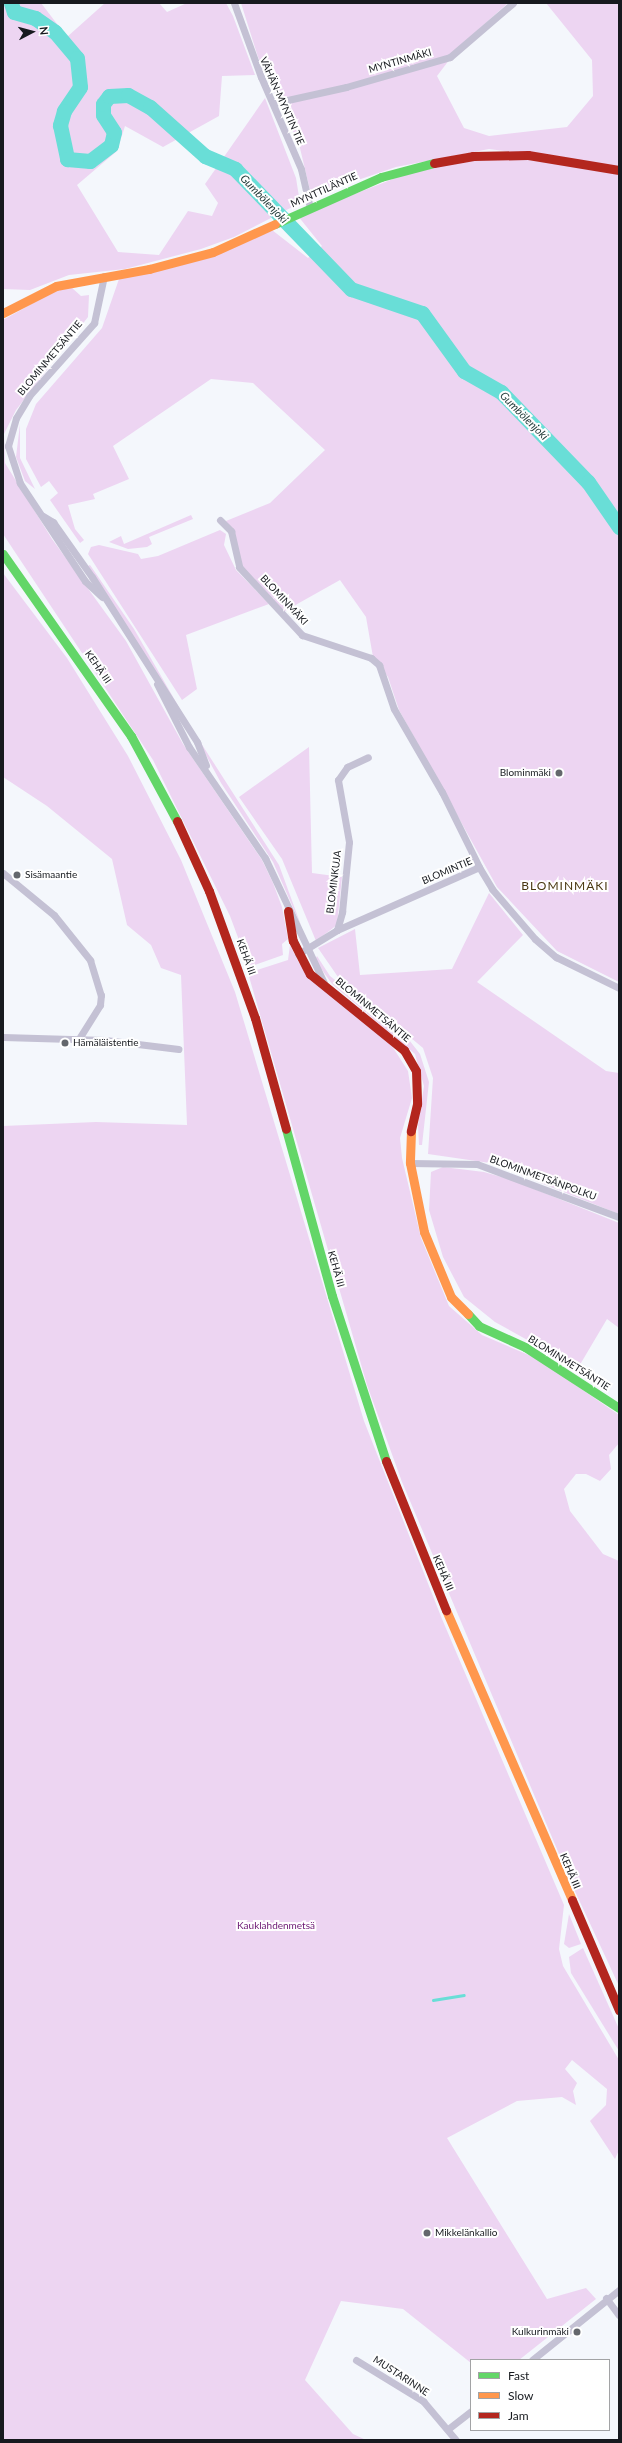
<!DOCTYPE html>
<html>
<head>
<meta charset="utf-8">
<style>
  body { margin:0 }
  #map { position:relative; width:622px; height:2443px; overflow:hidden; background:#f4f7fc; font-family:Lato,sans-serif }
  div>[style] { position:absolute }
  .green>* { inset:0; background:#edd5f2 }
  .stream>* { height:2.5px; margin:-1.25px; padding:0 1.25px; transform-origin:1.25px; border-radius:1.25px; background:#69ded7 }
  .river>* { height:15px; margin:-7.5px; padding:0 7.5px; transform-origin:7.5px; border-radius:7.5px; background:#69ded7 }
  .street>* { height:7px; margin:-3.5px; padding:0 3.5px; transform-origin:3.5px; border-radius:3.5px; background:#c4c1d4 }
  .fast>* { height:9px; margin:-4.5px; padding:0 4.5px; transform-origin:4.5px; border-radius:4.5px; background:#63d668 }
  .slow>* { height:9px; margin:-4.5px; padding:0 4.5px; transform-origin:4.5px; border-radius:4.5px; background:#ff974d }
  .jam>* { height:9px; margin:-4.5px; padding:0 4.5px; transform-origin:4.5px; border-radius:4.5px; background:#b3261e }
  .dots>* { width:11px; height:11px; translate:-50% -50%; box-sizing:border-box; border:2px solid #fff; border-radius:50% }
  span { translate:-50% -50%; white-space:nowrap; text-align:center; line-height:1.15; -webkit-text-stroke:4px #fff; paint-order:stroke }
  .street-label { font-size:10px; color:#171a1f }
  .poi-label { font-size:10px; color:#171a1f }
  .right { translate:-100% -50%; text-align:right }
  .left { translate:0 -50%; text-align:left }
  .park-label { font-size:10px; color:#6b1772 }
  .water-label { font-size:11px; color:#1e3735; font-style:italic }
  .quarter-label { font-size:12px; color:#4a3811; letter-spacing:1px }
  .frame { position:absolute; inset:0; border:4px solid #171a1f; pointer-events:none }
  .legend { position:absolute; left:470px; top:2359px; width:140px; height:72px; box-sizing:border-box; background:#fff; border:1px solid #a2a3a5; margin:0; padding:5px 7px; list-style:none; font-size:12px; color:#171a1f }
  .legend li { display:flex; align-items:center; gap:8px; height:20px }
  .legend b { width:20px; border:1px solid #a2a3a5 }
  .north { position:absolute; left:12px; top:12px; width:40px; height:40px; -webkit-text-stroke:3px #fff; paint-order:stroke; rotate:84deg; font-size:11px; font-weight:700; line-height:16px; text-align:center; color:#171a1f }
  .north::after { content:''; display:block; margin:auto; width:14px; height:18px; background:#171a1f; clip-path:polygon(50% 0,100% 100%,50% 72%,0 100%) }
</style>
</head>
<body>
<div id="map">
  <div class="green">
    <div style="clip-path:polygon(3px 3px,41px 3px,67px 37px,105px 3px,159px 3px,167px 12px,187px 3px,226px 3px,233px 16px,255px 75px,222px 76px,219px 116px,163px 147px,125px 126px,117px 151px,77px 185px,118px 252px,159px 255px,188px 211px,212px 216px,218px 203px,205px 184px,265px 98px,296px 178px,300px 203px,234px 237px,201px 249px,125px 269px,69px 275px,30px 290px,3px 289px)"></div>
    <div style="clip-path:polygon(241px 3px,508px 3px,459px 47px,437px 76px,464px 128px,489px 136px,567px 127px,593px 96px,592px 60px,546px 3px,619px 3px,619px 166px,489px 149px,396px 167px,320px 193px,314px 192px,310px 190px,299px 144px,258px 57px)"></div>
    <div style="clip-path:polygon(509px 157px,619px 173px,619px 982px,557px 951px,497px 887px,399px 710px,388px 677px,373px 657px,366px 617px,340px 580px,283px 612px,240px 564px,226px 521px,270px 503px,325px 450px,253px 383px,211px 379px,113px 446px,129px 479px,93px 494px,95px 499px,68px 505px,75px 529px,84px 540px,80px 543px,50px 500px,58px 493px,49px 481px,41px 487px,26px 459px,26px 429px,36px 404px,102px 328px,119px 279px,272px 230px,308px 258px,322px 246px,298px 216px,411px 172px,459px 162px)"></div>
    <div style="clip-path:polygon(71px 287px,81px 296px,89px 295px,88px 317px,16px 410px,4px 434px,5px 463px,52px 539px,126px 641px,183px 744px,262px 860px,273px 883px,282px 907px,288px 939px,282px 944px,283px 955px,249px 967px,230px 916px,153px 760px,3px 534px,3px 320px,53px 292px)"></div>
    <div style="clip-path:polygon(20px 424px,20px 458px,35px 489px,25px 481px,16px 457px)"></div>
    <div style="clip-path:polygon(191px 515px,193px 519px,149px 537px,152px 544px,147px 547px,128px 549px,109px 542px,121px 536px,124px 544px)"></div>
    <div style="clip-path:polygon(220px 530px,226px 534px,224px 545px,236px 570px,269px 604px,186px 635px,197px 689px,182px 700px,88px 554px,91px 547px,99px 545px,138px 554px,141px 559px,158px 556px)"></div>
    <div style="clip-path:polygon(90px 565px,134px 629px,184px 716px,88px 566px)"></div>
    <div style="clip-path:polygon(3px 573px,67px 658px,128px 756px,181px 860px,235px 992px,364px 1421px,442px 1619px,564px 1905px,559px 1949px,563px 1966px,619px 2060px,619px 2150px,615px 2159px,590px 2121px,606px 2105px,607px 2089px,572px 2060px,565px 2069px,577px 2083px,573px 2091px,576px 2105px,562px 2097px,517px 2101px,447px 2138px,547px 2299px,586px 2288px,596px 2299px,519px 2360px,471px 2360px,471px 2363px,403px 2309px,341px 2301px,305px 2380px,353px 2434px,366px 2440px,3px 2440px,3px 1126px,96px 1122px,187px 1125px,181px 975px,161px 968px,151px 945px,127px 925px,112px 859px,47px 806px,3px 777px)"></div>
    <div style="clip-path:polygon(192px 729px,279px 865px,302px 928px,273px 862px,221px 783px)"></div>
    <div style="clip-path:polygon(309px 747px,312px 873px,342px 877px,337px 925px,316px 941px,282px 859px,239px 797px)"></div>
    <div style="clip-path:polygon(489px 893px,523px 935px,477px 982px,606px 1071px,619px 1073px,619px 1214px,490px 1163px,428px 1154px,433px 1078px,423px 1048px,338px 977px,318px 948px,355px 929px,360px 975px,452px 969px)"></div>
    <div style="clip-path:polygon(290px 945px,299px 963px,392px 1046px,408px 1071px,412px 1098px,400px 1138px,402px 1158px,421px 1238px,449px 1306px,482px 1335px,538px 1359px,619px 1415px,619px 1443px,609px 1455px,611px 1469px,600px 1481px,586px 1474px,576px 1474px,564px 1489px,570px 1511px,603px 1554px,619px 1561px,619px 1986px,573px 1887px,402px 1482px,367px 1385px,248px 973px,288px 960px)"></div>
    <div style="clip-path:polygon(317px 956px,330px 976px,406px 1036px,420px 1054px,429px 1082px,422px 1145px,419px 1145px,418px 1125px,424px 1086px,415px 1054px,332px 984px,315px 960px)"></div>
    <div style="clip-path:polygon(443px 1167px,484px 1172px,512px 1180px,619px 1223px,619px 1328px,607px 1319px,578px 1368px,495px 1322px,464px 1297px,443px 1257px,429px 1210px,431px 1172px)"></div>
    <div style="clip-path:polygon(569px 1914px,581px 1944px,569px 1948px,564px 1944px)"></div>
    <div style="clip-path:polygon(583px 1948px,619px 2029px,619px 2051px,571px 1973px,569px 1957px)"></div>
  </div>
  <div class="stream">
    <div style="left:433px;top:2000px;width:31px;rotate:-9deg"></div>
  </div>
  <div class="river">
    <div style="left:11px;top:3px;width:9px;rotate:72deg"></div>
    <div style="left:14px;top:12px;width:22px;rotate:16deg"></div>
    <div style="left:35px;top:18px;width:24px;rotate:35deg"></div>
    <div style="left:55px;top:32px;width:34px;rotate:50deg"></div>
    <div style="left:77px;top:58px;width:29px;rotate:84deg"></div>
    <div style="left:80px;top:87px;width:29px;rotate:124deg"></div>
    <div style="left:64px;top:111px;width:15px;rotate:106deg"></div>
    <div style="left:60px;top:125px;width:35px;rotate:78deg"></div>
    <div style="left:67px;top:159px;width:23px;rotate:5deg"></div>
    <div style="left:90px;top:161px;width:26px;rotate:-37deg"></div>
    <div style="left:111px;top:145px;width:13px;rotate:-77deg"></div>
    <div style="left:114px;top:132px;width:20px;rotate:-123deg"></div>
    <div style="left:103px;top:115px;width:11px;rotate:-90deg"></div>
    <div style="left:103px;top:104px;width:10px;rotate:-53deg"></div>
    <div style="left:109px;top:96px;width:19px;rotate:-3deg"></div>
    <div style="left:128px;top:95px;width:25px;rotate:29deg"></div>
    <div style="left:150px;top:107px;width:74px;rotate:41.7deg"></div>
    <div style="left:205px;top:156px;width:33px;rotate:23deg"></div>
    <div style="left:235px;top:169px;width:167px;rotate:46deg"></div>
    <div style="left:351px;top:289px;width:75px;rotate:18.7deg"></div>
    <div style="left:422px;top:313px;width:72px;rotate:54.1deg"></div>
    <div style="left:464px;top:371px;width:43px;rotate:29.6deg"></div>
    <div style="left:501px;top:392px;width:125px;rotate:46deg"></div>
    <div style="left:588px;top:482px;width:55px;rotate:55.4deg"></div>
  </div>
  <div class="street">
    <div style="left:234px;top:3px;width:79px;rotate:70deg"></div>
    <div style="left:261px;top:77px;width:100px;rotate:66.5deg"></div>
    <div style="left:301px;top:169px;width:39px;rotate:77deg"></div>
    <div style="left:274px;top:103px;width:74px;rotate:-12.5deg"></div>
    <div style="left:346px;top:87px;width:108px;rotate:-16.1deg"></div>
    <div style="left:450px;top:57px;width:83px;rotate:-40.6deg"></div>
    <div style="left:43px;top:516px;width:12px;rotate:31deg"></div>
    <div style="left:53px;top:522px;width:67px;rotate:54.7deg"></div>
    <div style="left:92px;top:577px;width:196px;rotate:57.5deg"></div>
    <div style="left:197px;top:742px;width:25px;rotate:69deg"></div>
    <div style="left:220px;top:520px;width:16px;rotate:45deg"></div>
    <div style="left:231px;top:531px;width:37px;rotate:77deg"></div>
    <div style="left:239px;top:567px;width:93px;rotate:47.2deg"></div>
    <div style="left:302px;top:635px;width:73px;rotate:18.4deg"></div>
    <div style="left:371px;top:658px;width:11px;rotate:41deg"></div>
    <div style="left:379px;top:665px;width:46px;rotate:71.2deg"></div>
    <div style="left:394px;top:709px;width:96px;rotate:60deg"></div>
    <div style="left:442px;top:792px;width:84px;rotate:63.7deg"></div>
    <div style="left:102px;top:597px;width:23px;rotate:-137deg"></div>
    <div style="left:85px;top:581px;width:118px;rotate:-123.6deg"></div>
    <div style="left:20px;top:483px;width:39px;rotate:-108deg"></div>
    <div style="left:8px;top:446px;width:29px;rotate:-74deg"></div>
    <div style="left:16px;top:418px;width:26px;rotate:-59deg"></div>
    <div style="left:29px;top:396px;width:98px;rotate:-48.3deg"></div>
    <div style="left:94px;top:323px;width:48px;rotate:-78deg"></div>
    <div style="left:157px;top:684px;width:71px;rotate:63.1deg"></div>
    <div style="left:189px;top:747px;width:135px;rotate:55.6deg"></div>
    <div style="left:265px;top:858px;width:138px;rotate:64.7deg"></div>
    <div style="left:3px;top:873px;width:66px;rotate:39.5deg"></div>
    <div style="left:54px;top:915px;width:58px;rotate:51.3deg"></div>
    <div style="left:90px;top:960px;width:37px;rotate:73deg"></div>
    <div style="left:101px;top:995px;width:10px;rotate:96deg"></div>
    <div style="left:100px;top:1005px;width:40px;rotate:122deg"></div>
    <div style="left:337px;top:930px;width:19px;rotate:-74deg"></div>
    <div style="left:342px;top:912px;width:70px;rotate:-84.3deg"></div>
    <div style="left:349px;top:842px;width:63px;rotate:-100.1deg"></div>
    <div style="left:338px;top:780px;width:16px;rotate:-55deg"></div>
    <div style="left:347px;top:767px;width:23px;rotate:-25deg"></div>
    <div style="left:298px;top:954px;width:46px;rotate:-31.6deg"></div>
    <div style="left:337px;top:930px;width:155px;rotate:-23.9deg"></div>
    <div style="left:479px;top:867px;width:26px;rotate:59deg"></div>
    <div style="left:492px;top:889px;width:66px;rotate:49.3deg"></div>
    <div style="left:535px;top:939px;width:28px;rotate:41deg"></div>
    <div style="left:556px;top:957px;width:70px;rotate:26.2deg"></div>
    <div style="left:3px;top:1037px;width:102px;rotate:1.7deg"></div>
    <div style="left:105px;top:1040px;width:74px;rotate:7deg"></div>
    <div style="left:410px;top:1163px;width:67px;rotate:0.9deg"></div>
    <div style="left:477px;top:1164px;width:152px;rotate:20.5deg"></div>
    <div style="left:606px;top:2298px;width:21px;rotate:53deg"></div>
    <div style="left:356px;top:2360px;width:79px;rotate:31.5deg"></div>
    <div style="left:423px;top:2401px;width:51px;rotate:49.8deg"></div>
    <div style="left:532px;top:2360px;width:112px;rotate:-38.8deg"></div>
    <div style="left:448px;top:2429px;width:29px;rotate:-38deg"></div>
  </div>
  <div class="fast">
    <div style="left:275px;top:224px;width:116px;rotate:-23.9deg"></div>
    <div style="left:381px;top:177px;width:55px;rotate:-14.8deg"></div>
    <div style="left:3px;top:554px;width:223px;rotate:54.9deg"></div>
    <div style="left:131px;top:736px;width:97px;rotate:61.6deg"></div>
    <div style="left:286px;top:1129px;width:173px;rotate:74.6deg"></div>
    <div style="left:332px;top:1296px;width:174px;rotate:71.9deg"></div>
    <div style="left:468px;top:1314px;width:16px;rotate:47deg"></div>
    <div style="left:479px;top:1326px;width:51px;rotate:24.5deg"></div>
    <div style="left:525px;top:1347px;width:112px;rotate:33deg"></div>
  </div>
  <div class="slow">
    <div style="left:3px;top:313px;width:59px;rotate:-27deg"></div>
    <div style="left:56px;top:286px;width:95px;rotate:-10.4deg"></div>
    <div style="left:149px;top:269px;width:66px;rotate:-14.9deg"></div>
    <div style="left:213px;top:252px;width:68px;rotate:-24.3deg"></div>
    <div style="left:411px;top:1131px;width:32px;rotate:92deg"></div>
    <div style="left:410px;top:1163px;width:70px;rotate:78.5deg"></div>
    <div style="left:424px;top:1232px;width:70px;rotate:67.4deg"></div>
    <div style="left:451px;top:1297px;width:24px;rotate:45deg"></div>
    <div style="left:446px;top:1610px;width:316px;rotate:66.5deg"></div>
  </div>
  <div class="jam">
    <div style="left:434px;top:163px;width:40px;rotate:-10deg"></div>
    <div style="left:473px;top:156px;width:55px;rotate:-1deg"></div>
    <div style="left:528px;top:155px;width:92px;rotate:9.4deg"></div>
    <div style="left:177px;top:821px;width:77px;rotate:65.4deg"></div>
    <div style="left:209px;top:891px;width:135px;rotate:70.1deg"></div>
    <div style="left:255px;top:1018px;width:115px;rotate:74.4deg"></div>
    <div style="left:288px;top:911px;width:30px;rotate:81deg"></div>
    <div style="left:293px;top:941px;width:37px;rotate:63deg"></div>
    <div style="left:310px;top:974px;width:121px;rotate:39deg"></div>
    <div style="left:404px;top:1050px;width:24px;rotate:60deg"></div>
    <div style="left:416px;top:1071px;width:33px;rotate:88deg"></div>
    <div style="left:417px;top:1104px;width:28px;rotate:103deg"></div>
    <div style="left:386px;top:1461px;width:161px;rotate:68.1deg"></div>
    <div style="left:572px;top:1900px;width:120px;rotate:66.9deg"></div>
  </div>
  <div class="dots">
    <div style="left:559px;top:773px;background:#64676c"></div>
    <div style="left:17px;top:875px;background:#64676c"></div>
    <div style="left:65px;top:1043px;background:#64676c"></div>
    <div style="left:427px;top:2233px;background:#64676c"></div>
    <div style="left:577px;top:2332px;background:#64676c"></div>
  </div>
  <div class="street-label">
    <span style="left:400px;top:61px;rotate:-16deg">MYNTINMÄKI</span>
    <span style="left:282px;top:101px;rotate:66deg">VÄHÄN-MYNTIN TIE</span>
    <span style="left:324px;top:190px;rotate:-24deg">MYNTTILÄNTIE</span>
    <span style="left:50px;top:358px;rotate:-50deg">BLOMINMETSÄNTIE</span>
    <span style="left:284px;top:600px;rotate:47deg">BLOMINMÄKI</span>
    <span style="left:98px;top:667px;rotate:55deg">KEHÄ III</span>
    <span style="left:447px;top:871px;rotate:-23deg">BLOMINTIE</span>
    <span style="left:334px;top:882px;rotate:-83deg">BLOMINKUJA</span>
    <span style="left:246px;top:957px;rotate:70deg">KEHÄ III</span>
    <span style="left:373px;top:1010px;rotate:40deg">BLOMINMETSÄNTIE</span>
    <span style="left:543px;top:1178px;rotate:20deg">BLOMINMETSÄNPOLKU</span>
    <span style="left:336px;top:1269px;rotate:74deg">KEHÄ III</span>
    <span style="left:569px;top:1363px;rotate:32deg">BLOMINMETSÄNTIE</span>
    <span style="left:443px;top:1573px;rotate:67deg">KEHÄ III</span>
    <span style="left:570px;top:1871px;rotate:67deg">KEHÄ III</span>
    <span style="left:401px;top:2376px;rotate:33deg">MUSTARINNE</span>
  </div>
  <div class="poi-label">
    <span class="right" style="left:551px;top:773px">Blominmäki</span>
    <span class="left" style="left:25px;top:875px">Sisämaantie</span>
    <span class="left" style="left:73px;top:1043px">Hämäläistentie</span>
    <span class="left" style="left:435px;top:2233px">Mikkelänkallio</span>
    <span class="right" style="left:569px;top:2332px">Kulkurinmäki</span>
  </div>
  <div class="park-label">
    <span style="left:276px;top:1926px">Kauklahdenmetsä</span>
  </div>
  <div class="water-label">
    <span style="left:264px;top:199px;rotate:46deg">Gumbölenjoki</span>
    <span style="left:524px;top:416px;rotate:45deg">Gumbölenjoki</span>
  </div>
  <div class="quarter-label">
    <span style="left:565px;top:886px">BLOMINMÄKI</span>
  </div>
  <div class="frame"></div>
  <ul class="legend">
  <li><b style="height:5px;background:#63d668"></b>Fast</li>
  <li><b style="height:5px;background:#ff974d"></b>Slow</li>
  <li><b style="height:5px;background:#b3261e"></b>Jam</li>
  </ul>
  <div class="north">N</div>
</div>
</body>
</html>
